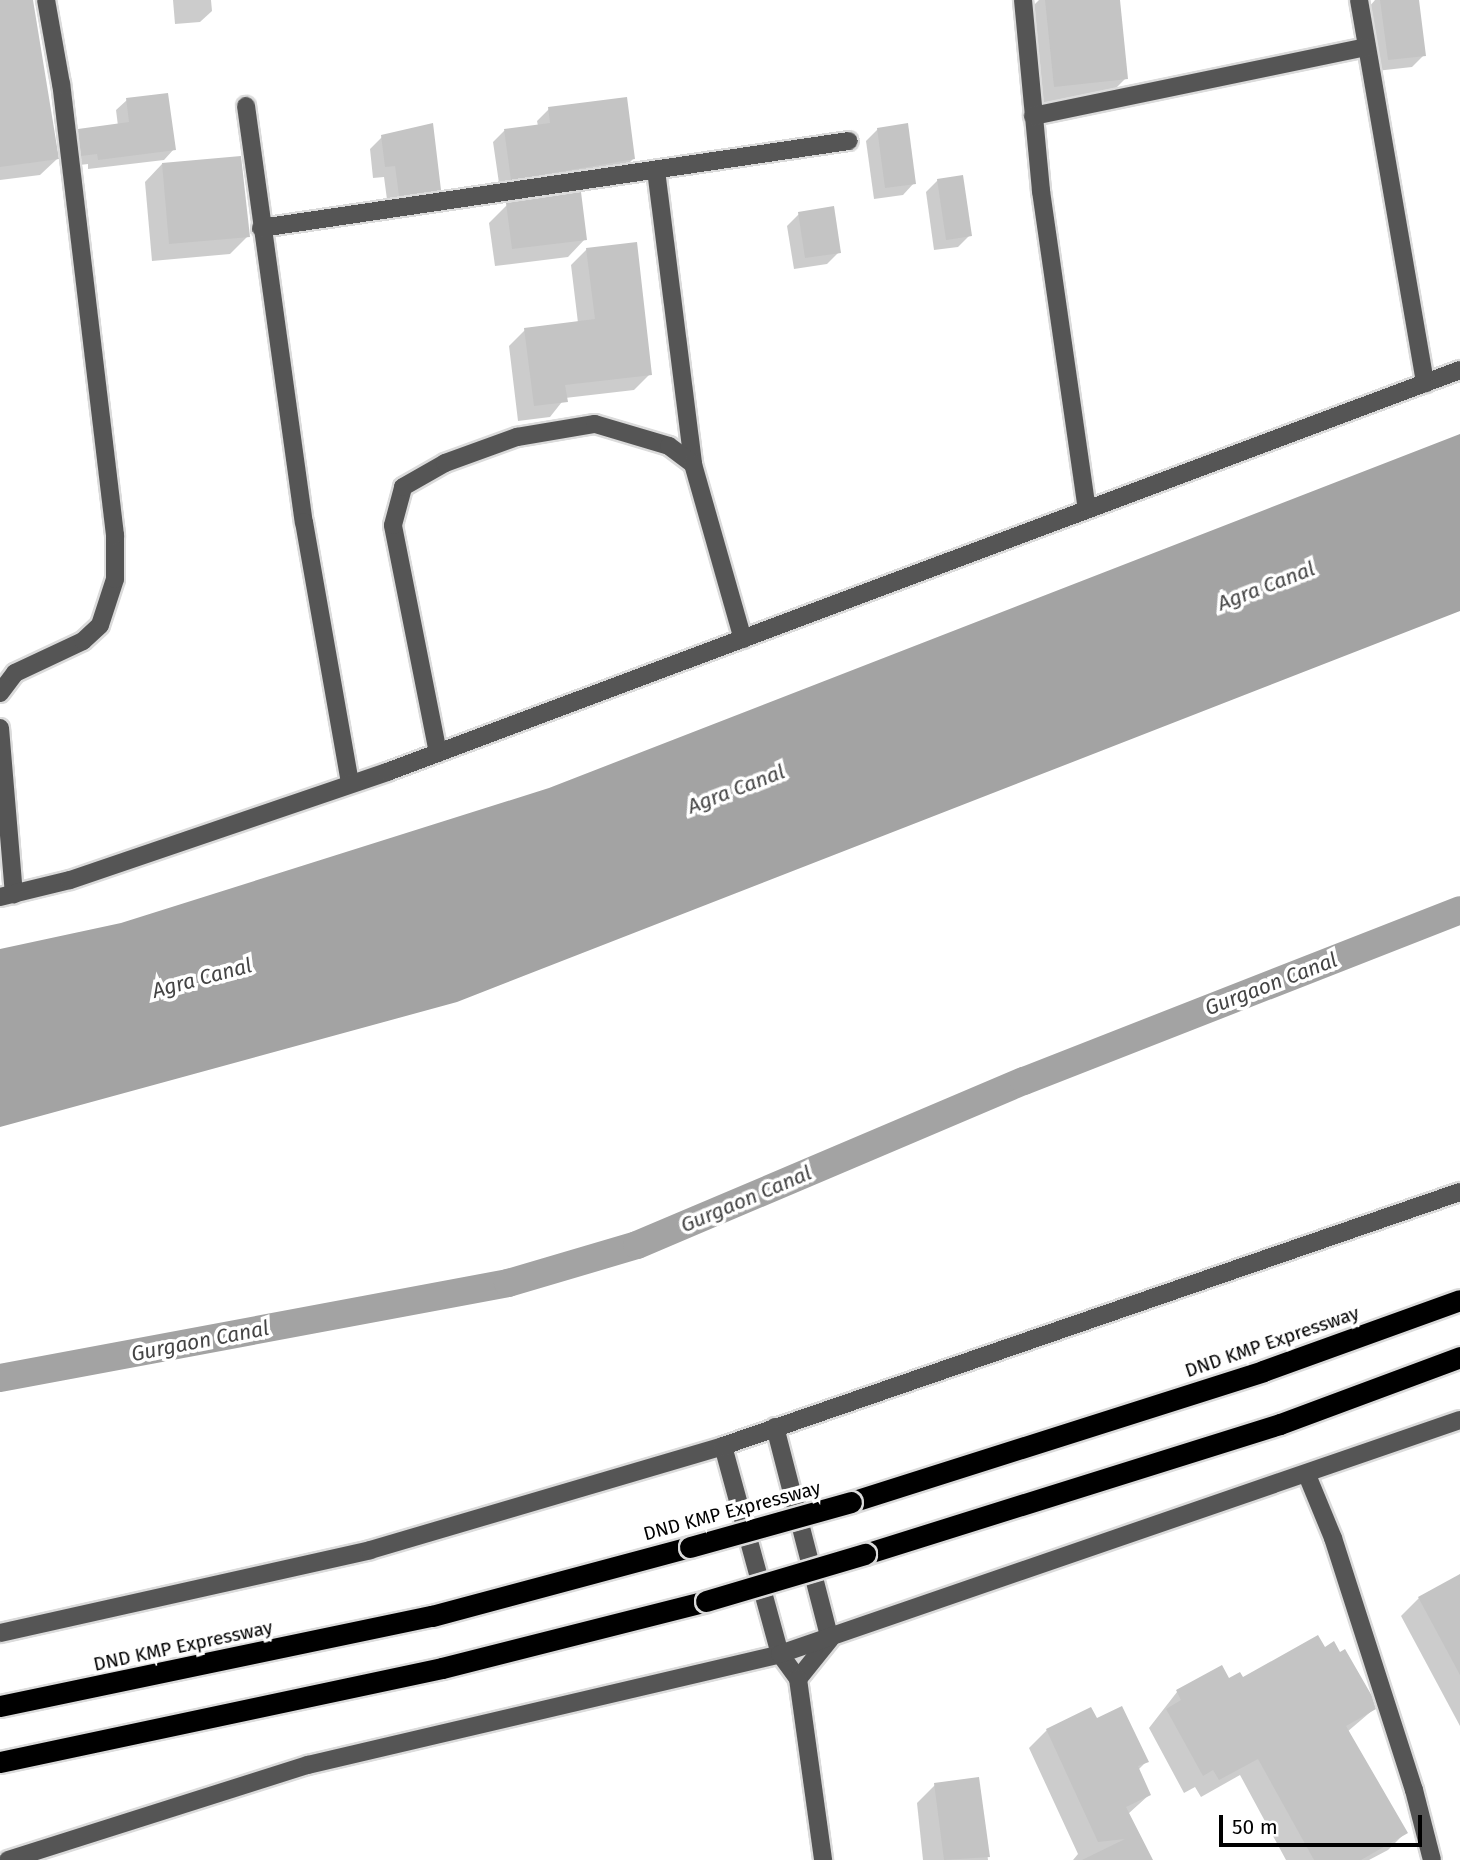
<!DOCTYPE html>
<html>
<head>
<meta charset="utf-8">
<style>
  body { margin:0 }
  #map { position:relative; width:1460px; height:1860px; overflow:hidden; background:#fff; font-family:"Fira Sans",sans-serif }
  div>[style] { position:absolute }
  .water>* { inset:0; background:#a3a3a3 }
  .shadow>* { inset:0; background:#0003 }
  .canal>* { height:28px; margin:-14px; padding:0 14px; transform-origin:14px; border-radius:14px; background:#a3a3a3 }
  .building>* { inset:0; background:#c4c4c4 }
  .roads { filter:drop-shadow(2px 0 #dbdbdb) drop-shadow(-2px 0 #dbdbdb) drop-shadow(0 2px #dbdbdb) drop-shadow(0 -2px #dbdbdb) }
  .minor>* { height:18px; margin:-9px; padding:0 9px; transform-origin:9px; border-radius:9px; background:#555 }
  .highway>* { height:21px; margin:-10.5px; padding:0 10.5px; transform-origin:10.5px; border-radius:10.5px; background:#000 }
  .bridges { filter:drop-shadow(2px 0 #dbdbdb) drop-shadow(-2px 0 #dbdbdb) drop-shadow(0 2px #dbdbdb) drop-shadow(0 -2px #dbdbdb) }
  .highway-bridge>* { height:21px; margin:-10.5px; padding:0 10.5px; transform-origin:10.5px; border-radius:10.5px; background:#000 }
  span { translate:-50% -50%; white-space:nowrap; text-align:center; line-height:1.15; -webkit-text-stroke:7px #fff; paint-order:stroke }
  .street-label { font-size:19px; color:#000 }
  .water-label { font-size:21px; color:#444; font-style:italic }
  .scale { position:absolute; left:1219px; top:1815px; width:203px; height:32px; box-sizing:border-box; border:4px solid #000; border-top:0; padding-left:9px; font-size:21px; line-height:24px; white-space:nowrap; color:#000; -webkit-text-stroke:5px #fff; paint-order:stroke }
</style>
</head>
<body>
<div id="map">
  <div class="water">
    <div style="clip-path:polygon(1460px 434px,1460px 611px,457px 1002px,0 1127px,0 949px,121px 923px,549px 788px)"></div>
  </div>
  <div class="shadow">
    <div style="clip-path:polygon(0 0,32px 0,57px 159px,40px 175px,0 180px)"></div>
    <div style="clip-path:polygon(173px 0,211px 0,212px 11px,200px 22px,175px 24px)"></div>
    <div style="clip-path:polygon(1039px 0,1118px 0,1126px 78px,1108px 96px,1037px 104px,1027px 12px)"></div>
    <div style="clip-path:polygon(1375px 0,1417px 0,1424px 55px,1412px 67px,1376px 71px,1369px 7px)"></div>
    <div style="clip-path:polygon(127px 100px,174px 149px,164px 160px,88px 169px,88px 164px,71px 166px,68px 141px,79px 130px,118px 126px,116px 110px)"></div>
    <div style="clip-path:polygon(549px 109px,633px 159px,622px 170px,500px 190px,493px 142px,504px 131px,538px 126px,537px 121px)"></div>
    <div style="clip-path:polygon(878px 129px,914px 183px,903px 195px,874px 199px,866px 141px)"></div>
    <div style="clip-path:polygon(382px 137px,440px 189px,428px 201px,388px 207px,384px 177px,373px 178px,370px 149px)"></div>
    <div style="clip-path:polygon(162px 164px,248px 236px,230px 254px,152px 261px,145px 182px)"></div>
    <div style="clip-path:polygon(938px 180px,970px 235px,958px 247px,934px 250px,926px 192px)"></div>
    <div style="clip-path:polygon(507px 205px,585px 239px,568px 257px,495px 266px,489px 223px)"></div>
    <div style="clip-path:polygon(799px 214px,839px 252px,827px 264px,794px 269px,787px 226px)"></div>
    <div style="clip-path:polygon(587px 249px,650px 374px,634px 390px,565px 398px,550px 417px,518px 421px,509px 346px,525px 330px,578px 323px,571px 265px)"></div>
    <div style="clip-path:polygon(1460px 1576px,1460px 1726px,1401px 1616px,1419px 1598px)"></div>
    <div style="clip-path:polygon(1324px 1649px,1374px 1709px,1347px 1732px,1406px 1832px,1388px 1850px,1369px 1860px,1286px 1860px,1240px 1775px,1201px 1797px,1195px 1787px,1184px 1793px,1149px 1728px,1177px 1692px,1221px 1667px,1228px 1680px,1242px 1680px)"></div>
    <div style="clip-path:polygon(1096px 1720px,1146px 1762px,1138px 1770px,1149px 1795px,1128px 1814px,1151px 1860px,1073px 1860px,1078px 1854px,1029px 1748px,1047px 1730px)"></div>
    <div style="clip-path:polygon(978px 1779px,988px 1860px,923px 1860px,917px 1803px,935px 1785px)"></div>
  </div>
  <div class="canal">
    <div style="left:0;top:1378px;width:517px;rotate:-10.59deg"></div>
    <div style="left:508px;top:1283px;width:134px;rotate:-16.4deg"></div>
    <div style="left:637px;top:1245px;width:420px;rotate:-23deg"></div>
    <div style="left:1024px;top:1081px;width:468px;rotate:-21.4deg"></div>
  </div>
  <div class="building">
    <div style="clip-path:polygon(0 0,33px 0,59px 159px,0 167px)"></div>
    <div style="clip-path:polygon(1045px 0,1120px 0,1128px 79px,1054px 87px)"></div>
    <div style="clip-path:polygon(1380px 0,1419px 0,1426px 56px,1388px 60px)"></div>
    <div style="clip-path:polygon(168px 93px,176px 150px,98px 160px,97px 154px,81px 156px,78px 129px,129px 122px,126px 98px)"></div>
    <div style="clip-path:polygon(627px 97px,635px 159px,511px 180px,504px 129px,550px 123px,548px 107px)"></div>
    <div style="clip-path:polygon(433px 123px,441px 190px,399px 196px,395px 166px,385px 167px,381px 135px)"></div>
    <div style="clip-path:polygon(908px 123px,916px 184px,885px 188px,877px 128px)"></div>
    <div style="clip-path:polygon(241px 156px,250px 237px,169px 244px,162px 163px)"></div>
    <div style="clip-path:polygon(963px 175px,972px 236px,946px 240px,937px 179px)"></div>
    <div style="clip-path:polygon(581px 192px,587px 240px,512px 249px,506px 203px)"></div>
    <div style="clip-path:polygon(834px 206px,841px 253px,805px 258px,798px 212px)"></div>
    <div style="clip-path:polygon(637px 242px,652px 375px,565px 385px,568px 402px,534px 406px,524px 328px,595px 319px,586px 248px)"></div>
    <div style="clip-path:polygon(1460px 1574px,1460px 1675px,1418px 1597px)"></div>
    <div style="clip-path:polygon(1318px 1635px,1325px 1647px,1334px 1641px,1340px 1652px,1345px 1649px,1372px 1696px,1376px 1709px,1346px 1726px,1408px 1833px,1361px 1860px,1314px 1860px,1258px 1759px,1219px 1780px,1213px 1770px,1203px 1776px,1166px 1709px,1181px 1700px,1176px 1690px,1222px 1665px,1229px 1678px,1240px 1672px,1243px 1677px)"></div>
    <div style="clip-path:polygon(1122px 1706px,1149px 1762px,1138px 1766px,1151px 1795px,1126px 1807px,1153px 1860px,1082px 1860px,1125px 1839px,1098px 1842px,1046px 1729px,1091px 1707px,1097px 1718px)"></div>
    <div style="clip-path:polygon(979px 1777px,990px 1857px,944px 1860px,934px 1783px)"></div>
  </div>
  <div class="roads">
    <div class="minor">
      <div style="left:1023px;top:0;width:192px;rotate:84.6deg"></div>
      <div style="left:1041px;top:191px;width:321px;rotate:81.8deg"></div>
      <div style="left:1359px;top:0;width:389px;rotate:80.2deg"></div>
      <div style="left:246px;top:106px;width:420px;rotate:82.1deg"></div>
      <div style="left:304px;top:522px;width:266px;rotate:80deg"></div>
      <div style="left:1033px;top:116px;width:340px;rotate:-11.7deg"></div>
      <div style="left:656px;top:170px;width:296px;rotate:82.8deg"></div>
      <div style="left:261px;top:228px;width:594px;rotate:-8.42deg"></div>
      <div style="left:0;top:693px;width:25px;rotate:-53deg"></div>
      <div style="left:15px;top:673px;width:75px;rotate:-25.2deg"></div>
      <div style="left:83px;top:641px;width:23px;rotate:-43deg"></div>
      <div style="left:100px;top:625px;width:48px;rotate:-71.9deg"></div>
      <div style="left:115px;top:579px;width:44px;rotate:-90deg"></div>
      <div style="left:115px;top:535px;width:454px;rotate:-96.8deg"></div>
      <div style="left:61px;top:84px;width:85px;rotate:-100.1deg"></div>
      <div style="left:0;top:728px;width:167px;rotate:85.2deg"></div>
      <div style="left:438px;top:753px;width:232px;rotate:-101.2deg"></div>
      <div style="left:393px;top:525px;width:39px;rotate:-75deg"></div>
      <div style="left:403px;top:487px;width:48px;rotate:-29.7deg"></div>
      <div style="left:445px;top:463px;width:77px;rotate:-19.9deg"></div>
      <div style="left:517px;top:437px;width:79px;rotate:-9.5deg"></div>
      <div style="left:595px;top:424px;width:77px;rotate:16.6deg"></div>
      <div style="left:669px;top:446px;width:30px;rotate:37deg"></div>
      <div style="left:693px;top:464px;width:182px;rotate:74.1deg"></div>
      <div style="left:0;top:897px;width:72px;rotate:-13.7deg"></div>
      <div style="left:70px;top:880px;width:335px;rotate:-18.8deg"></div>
      <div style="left:387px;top:772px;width:1146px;rotate:-20.54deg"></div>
      <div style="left:775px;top:1427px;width:219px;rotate:75.5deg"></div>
      <div style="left:830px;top:1639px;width:51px;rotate:128.7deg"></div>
      <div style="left:723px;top:1446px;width:216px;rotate:74.7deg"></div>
      <div style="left:780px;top:1654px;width:31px;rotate:54deg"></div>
      <div style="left:798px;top:1679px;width:183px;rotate:82.1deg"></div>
      <div style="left:1307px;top:1475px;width:68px;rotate:67.6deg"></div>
      <div style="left:1333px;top:1538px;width:265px;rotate:72.2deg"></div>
      <div style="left:1414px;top:1790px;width:72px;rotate:75.6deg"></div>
      <div style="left:0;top:1633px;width:379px;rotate:-12.6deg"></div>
      <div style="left:370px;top:1550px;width:368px;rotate:-16.4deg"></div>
      <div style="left:723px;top:1446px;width:780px;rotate:-19.02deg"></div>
      <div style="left:8px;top:1860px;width:315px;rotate:-17.6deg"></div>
      <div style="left:308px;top:1765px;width:485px;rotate:-13.2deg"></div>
      <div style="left:780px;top:1654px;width:719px;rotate:-18.99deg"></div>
    </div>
    <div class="highway">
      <div style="left:851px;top:1502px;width:432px;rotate:-17.6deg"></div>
      <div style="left:1263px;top:1371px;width:209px;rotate:-19.8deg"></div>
      <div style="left:865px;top:1554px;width:435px;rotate:-17.4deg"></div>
      <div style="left:1280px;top:1424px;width:192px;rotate:-20.4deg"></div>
      <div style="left:0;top:1706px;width:441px;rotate:-11.8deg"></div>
      <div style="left:432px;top:1616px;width:267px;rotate:-15deg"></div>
      <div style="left:0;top:1762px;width:452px;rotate:-12deg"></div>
      <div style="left:442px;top:1668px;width:272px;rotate:-14.2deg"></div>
    </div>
  </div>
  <div class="bridges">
    <div class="highway-bridge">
      <div style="left:690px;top:1547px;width:167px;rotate:-15.6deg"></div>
      <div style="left:706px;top:1601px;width:166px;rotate:-16.5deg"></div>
    </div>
  </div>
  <div class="street-label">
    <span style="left:1272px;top:1342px;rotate:-19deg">DND KMP Expressway</span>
    <span style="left:732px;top:1511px;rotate:-15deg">DND KMP Expressway</span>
    <span style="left:183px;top:1646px;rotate:-12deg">DND KMP Expressway</span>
  </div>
  <div class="water-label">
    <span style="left:1266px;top:586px;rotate:-21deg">Agra Canal</span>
    <span style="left:736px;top:789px;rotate:-21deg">Agra Canal</span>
    <span style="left:202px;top:978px;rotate:-15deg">Agra Canal</span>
    <span style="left:1271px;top:984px;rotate:-21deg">Gurgaon Canal</span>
    <span style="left:746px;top:1199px;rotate:-23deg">Gurgaon Canal</span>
    <span style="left:200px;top:1341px;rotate:-11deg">Gurgaon Canal</span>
  </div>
  <div class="scale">50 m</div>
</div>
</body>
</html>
